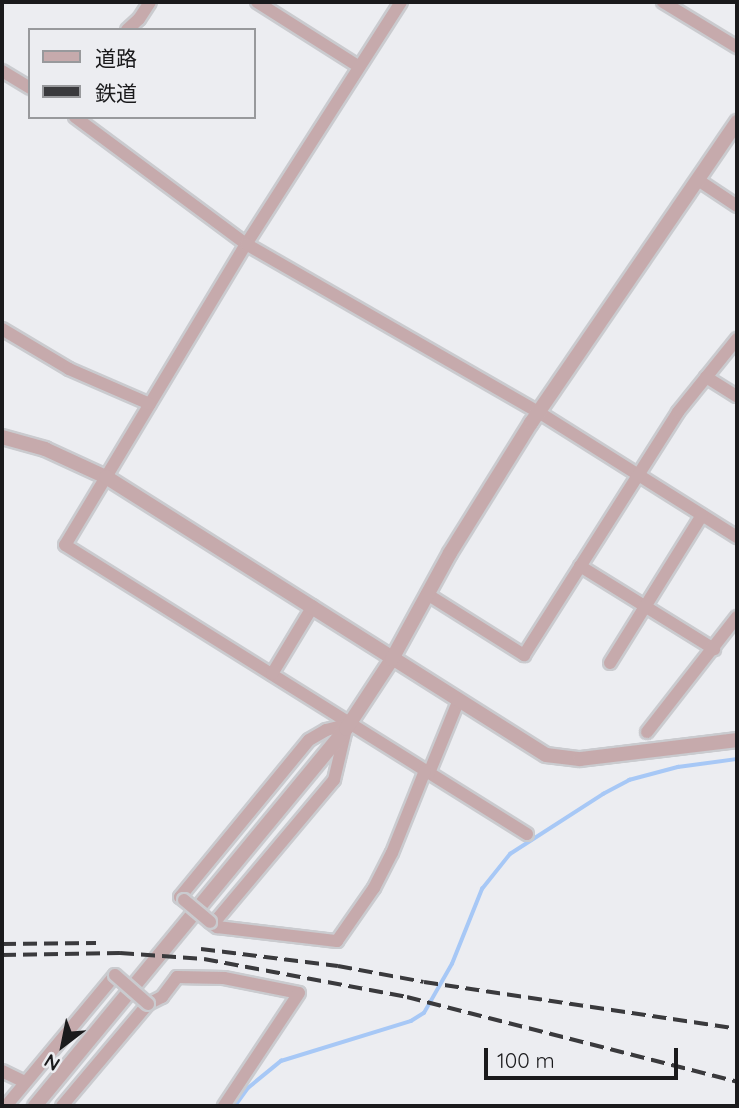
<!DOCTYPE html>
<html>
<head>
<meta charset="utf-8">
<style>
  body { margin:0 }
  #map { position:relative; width:739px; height:1108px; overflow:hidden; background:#ecedf1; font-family:Quicksand,"Noto Sans JP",sans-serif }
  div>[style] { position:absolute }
  .stream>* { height:3.5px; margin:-1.75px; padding:0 1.75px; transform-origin:1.75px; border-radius:1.75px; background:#a7c8f6 }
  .roads { filter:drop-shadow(2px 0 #cacbcf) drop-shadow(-2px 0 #cacbcf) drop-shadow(0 2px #cacbcf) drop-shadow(0 -2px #cacbcf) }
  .minor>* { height:12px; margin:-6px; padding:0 6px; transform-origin:6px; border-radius:6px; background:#c6aaac }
  .tertiary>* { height:14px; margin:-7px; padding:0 7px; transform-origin:7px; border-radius:7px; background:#c6aaac }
  .rail>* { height:3.5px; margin-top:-1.75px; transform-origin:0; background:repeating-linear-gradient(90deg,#3a3a3d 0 14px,transparent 0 21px) }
  .bridges { filter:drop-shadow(2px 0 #cacbcf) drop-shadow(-2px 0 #cacbcf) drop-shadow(0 2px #cacbcf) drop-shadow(0 -2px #cacbcf) }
  .minor-bridge>* { height:12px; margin:-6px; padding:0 6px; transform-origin:6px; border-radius:6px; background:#c6aaac }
  span { translate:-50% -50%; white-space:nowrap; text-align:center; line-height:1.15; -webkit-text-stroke:7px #ecedf1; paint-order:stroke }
  .frame { position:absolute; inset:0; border:4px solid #1a1a1c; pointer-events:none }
  .legend { position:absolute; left:28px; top:28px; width:228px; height:91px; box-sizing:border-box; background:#ecedf1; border:2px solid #98999c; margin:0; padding:9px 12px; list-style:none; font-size:21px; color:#1a1a1c }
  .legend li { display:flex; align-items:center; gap:14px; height:35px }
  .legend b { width:35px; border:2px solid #98999c }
  .north { position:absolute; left:28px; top:1010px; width:70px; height:70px; -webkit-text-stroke:5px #ecedf1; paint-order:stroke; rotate:212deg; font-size:19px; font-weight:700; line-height:28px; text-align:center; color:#1a1a1c }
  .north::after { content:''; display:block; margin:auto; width:24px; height:32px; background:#1a1a1c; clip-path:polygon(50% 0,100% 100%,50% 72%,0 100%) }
  .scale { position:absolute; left:484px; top:1048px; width:194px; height:32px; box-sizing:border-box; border:4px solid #1a1a1c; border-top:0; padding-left:9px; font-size:21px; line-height:24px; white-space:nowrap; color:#1a1a1c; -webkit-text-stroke:5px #ecedf1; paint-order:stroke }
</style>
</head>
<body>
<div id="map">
  <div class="stream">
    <div style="left:235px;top:1106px;width:22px;rotate:-54deg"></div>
    <div style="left:248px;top:1088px;width:43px;rotate:-39.3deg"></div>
    <div style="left:281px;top:1061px;width:136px;rotate:-17.1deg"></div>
    <div style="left:411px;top:1021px;width:15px;rotate:-32deg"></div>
    <div style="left:424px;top:1013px;width:56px;rotate:-60.3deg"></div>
    <div style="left:452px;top:964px;width:81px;rotate:-68.2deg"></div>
    <div style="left:482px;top:889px;width:45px;rotate:-51.3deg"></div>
    <div style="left:510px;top:854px;width:111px;rotate:-32.8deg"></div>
    <div style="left:603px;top:794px;width:30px;rotate:-28deg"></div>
    <div style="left:629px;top:780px;width:51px;rotate:-14.9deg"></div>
    <div style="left:678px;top:767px;width:60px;rotate:-7.7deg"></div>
  </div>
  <div class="roads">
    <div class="minor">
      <div style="left:257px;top:2px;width:120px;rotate:32.4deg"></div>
      <div style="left:401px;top:2px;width:287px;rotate:122.6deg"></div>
      <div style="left:246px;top:244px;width:351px;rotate:121deg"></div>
      <div style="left:65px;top:545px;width:545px;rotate:32.03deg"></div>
      <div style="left:663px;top:2px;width:87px;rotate:31.3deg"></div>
      <div style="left:127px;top:30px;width:16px;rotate:-43deg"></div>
      <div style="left:139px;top:19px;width:20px;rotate:-57deg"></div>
      <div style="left:2px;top:71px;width:33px;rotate:31deg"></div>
      <div style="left:75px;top:117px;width:213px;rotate:36.6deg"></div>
      <div style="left:246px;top:244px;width:339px;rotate:29.9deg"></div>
      <div style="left:540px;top:413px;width:233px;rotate:32.2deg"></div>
      <div style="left:698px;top:180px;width:47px;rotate:33.7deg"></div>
      <div style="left:2px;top:329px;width:78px;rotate:30.8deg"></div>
      <div style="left:69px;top:369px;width:88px;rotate:23.4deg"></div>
      <div style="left:706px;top:377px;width:36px;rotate:32deg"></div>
      <div style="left:580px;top:566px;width:158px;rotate:31.8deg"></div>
      <div style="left:427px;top:594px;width:115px;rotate:32.2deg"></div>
      <div style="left:524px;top:655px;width:288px;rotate:-57.6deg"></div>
      <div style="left:678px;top:412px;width:94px;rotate:-51.1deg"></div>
      <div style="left:610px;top:663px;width:174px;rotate:-58.1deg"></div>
      <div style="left:272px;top:674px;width:79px;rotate:-58.9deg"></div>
      <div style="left:647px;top:732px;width:146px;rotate:-52deg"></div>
      <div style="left:429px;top:773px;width:77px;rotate:-67.8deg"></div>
      <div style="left:184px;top:900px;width:5px;rotate:-143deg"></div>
      <div style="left:180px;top:897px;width:203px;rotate:-50.6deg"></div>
      <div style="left:309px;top:740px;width:20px;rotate:-30deg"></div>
      <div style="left:326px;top:730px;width:25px;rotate:-14deg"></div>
      <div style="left:210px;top:922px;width:9px;rotate:36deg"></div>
      <div style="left:217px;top:927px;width:121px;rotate:6.7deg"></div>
      <div style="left:337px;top:941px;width:65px;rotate:-55.1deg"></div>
      <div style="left:374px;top:888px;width:39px;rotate:-63deg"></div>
      <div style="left:392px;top:853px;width:88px;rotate:-68.1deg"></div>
      <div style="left:213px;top:924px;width:188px;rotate:-50deg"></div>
      <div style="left:334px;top:780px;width:52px;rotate:-76.8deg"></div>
      <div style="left:2px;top:1071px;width:25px;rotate:26deg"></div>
      <div style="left:6px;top:1106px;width:170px;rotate:-50.2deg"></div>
      <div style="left:62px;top:1106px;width:133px;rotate:-49.9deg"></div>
      <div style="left:148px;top:1004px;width:16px;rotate:-27deg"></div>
      <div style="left:162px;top:997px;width:25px;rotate:-53deg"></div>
      <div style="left:177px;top:977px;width:47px;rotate:1.2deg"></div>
      <div style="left:224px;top:978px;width:76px;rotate:11.3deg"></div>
      <div style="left:299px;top:993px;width:136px;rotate:123.6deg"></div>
    </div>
    <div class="tertiary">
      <div style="left:2px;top:437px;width:45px;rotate:15.6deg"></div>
      <div style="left:45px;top:449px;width:67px;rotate:24.7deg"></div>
      <div style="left:106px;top:477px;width:520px;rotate:32.29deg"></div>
      <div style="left:546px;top:755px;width:34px;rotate:7deg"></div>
      <div style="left:580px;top:759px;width:158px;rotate:-6.9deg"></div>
      <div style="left:35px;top:1106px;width:489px;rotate:-50.5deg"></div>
      <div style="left:346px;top:729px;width:84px;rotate:-56.7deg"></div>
      <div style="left:392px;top:659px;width:121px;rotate:-61.3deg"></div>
      <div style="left:450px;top:553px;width:153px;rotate:-58.1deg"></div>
      <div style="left:531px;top:423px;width:365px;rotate:-55.6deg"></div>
    </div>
  </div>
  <div class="rail">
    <div style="left:2px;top:944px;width:94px;rotate:-0.6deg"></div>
    <div style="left:201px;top:949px;width:138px;rotate:7.1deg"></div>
    <div style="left:338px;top:966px;width:87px;rotate:10.5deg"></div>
    <div style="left:424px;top:982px;width:317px;rotate:8.5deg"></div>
    <div style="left:2px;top:955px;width:118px;rotate:-1deg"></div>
    <div style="left:120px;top:953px;width:84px;rotate:4.1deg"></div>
    <div style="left:204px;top:959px;width:207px;rotate:10.6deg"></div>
    <div style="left:407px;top:997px;width:341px;rotate:14.4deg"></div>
  </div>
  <div class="bridges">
    <div class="minor-bridge">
      <div style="left:184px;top:900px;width:34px;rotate:40deg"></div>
      <div style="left:115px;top:975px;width:44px;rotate:41.3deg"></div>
    </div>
  </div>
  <div class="frame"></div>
  <ul class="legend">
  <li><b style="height:9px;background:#c6aaac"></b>道路</li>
  <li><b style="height:9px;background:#3a3a3d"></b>鉄道</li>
  </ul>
  <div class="north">N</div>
  <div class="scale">100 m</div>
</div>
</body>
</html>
